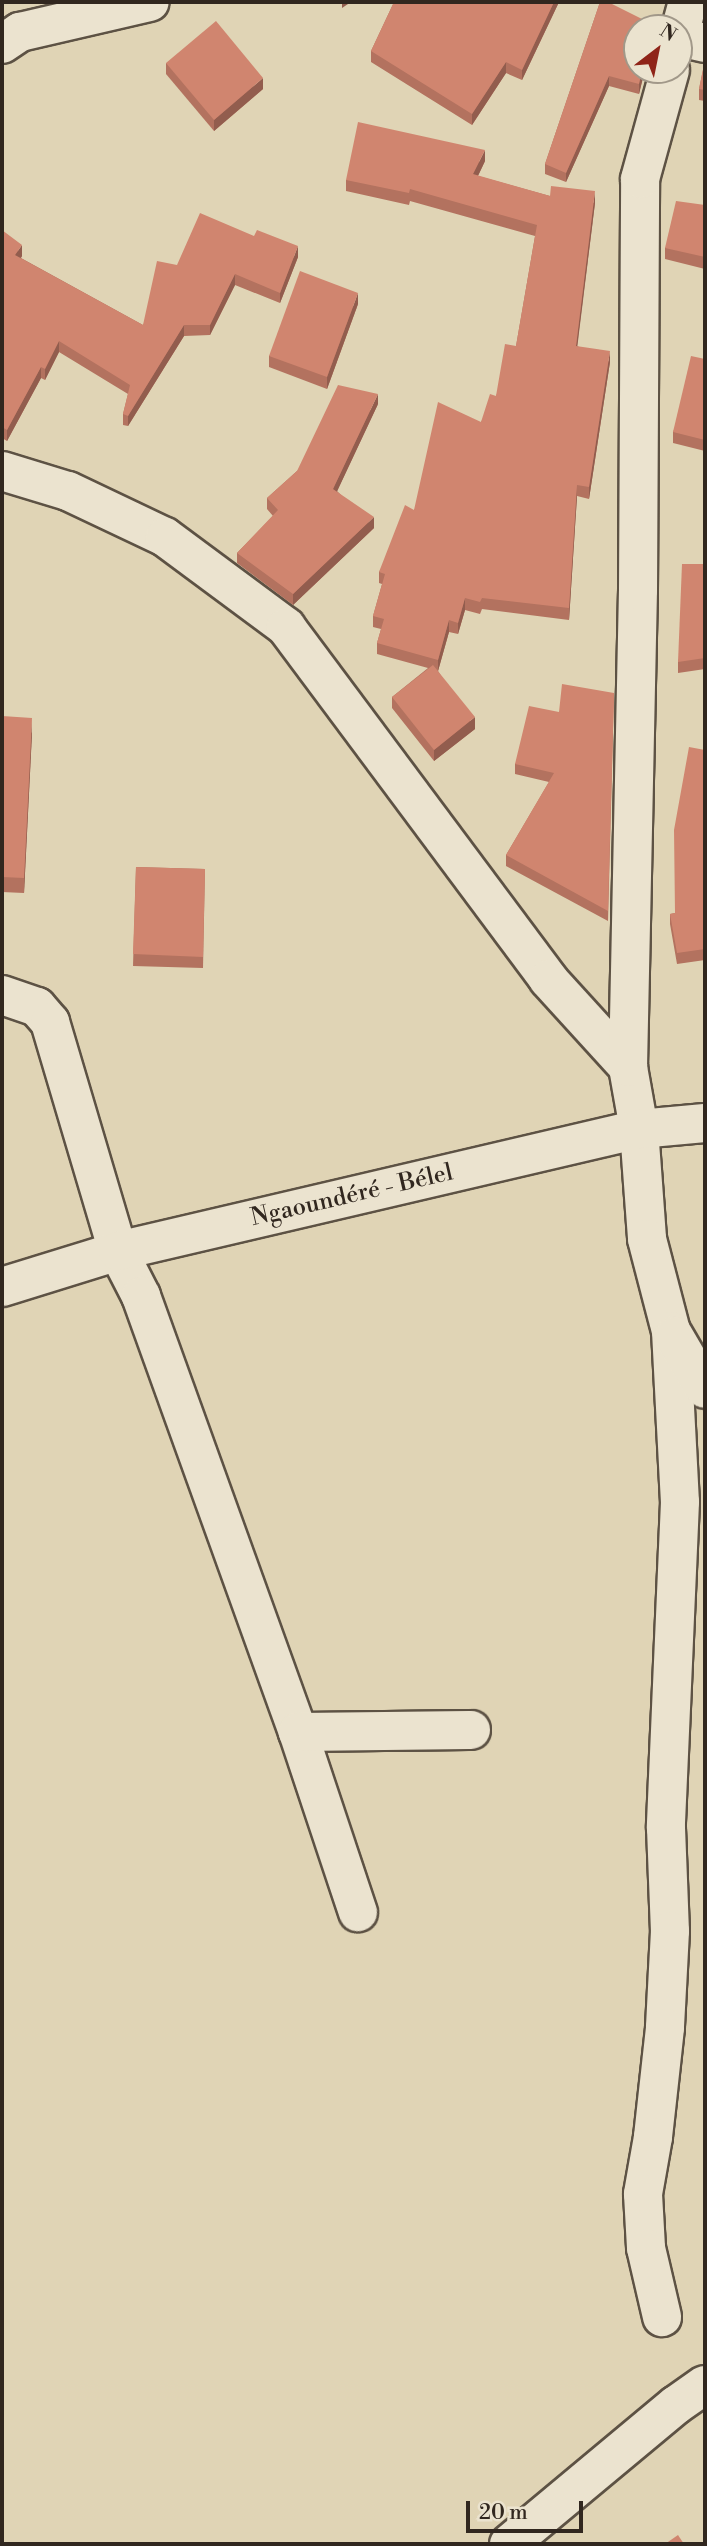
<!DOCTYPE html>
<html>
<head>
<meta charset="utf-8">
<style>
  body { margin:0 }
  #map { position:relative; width:707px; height:2546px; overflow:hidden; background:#e0d4b5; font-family:"Libre Bodoni",serif }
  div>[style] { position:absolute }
  .roads { filter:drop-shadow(2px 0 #5d5244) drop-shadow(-2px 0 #5d5244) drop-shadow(0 2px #5d5244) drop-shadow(0 -2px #5d5244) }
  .street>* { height:38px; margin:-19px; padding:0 19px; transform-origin:19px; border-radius:19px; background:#ebe3cf }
  .secondary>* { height:38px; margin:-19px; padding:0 19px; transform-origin:19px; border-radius:19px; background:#ebe3cf }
  .wall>* { inset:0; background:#b3725f }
  .shaded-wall>* { inset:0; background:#925d4e }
  .building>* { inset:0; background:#d0856f }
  span { translate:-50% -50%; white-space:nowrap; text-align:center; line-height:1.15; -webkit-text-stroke:7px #ebe3cf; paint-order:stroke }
  .street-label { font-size:24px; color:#31271f }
  .frame { position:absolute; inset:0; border:4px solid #31271f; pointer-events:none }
  .north { position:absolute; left:623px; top:14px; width:70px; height:70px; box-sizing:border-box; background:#ebe3cf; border:2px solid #a19889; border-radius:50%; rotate:32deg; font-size:19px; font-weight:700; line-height:28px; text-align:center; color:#31271f }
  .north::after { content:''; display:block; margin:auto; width:24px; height:32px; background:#8f2418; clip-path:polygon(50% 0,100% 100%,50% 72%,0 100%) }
  .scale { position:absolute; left:466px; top:2501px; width:117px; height:32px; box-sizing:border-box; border:4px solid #31271f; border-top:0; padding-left:9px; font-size:21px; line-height:24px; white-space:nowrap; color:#31271f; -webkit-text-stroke:5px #ebe3cf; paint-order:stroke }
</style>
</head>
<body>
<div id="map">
  <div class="roads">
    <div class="street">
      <div style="left:679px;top:37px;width:27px;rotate:13deg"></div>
      <div style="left:2px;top:44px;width:22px;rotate:-34deg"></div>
      <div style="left:20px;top:32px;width:133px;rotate:-13deg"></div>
      <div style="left:2px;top:471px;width:69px;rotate:16.9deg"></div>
      <div style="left:68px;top:491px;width:107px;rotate:25.4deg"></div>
      <div style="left:165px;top:537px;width:151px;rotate:36.6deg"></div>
      <div style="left:286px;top:627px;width:439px;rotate:53.3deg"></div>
      <div style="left:548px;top:979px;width:119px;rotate:47.7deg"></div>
      <div style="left:2px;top:995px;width:37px;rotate:19deg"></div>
      <div style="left:37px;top:1007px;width:20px;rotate:49deg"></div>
      <div style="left:50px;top:1022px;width:239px;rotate:73.5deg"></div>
      <div style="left:118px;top:1251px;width:51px;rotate:62.9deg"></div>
      <div style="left:141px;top:1296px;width:463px;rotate:70.2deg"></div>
      <div style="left:298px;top:1732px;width:190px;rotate:71.6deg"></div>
      <div style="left:639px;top:1129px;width:110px;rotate:85.8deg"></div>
      <div style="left:647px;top:1239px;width:95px;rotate:75.4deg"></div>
      <div style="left:671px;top:1331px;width:171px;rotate:87deg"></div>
      <div style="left:680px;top:1502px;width:326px;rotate:92.5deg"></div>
      <div style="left:666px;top:1828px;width:103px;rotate:87.8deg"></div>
      <div style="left:670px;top:1931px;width:97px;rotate:93deg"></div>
      <div style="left:665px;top:2028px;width:110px;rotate:96.3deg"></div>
      <div style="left:653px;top:2137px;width:58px;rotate:100deg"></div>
      <div style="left:643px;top:2194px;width:54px;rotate:86.8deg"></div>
      <div style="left:646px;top:2248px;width:71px;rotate:76.9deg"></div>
      <div style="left:674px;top:1336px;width:61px;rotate:59.7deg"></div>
      <div style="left:298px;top:1732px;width:173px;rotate:-0.7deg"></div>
      <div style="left:509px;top:2544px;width:217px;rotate:-39.8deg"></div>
      <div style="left:676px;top:2405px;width:35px;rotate:-35deg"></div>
    </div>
    <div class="secondary">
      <div style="left:679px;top:35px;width:34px;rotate:-75deg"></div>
      <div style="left:639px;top:1129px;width:63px;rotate:-100.1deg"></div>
      <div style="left:628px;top:1067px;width:477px;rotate:-88.8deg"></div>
      <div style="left:638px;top:590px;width:411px;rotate:-89.7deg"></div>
      <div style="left:640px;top:179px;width:113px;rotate:-74.6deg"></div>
      <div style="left:2px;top:1287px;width:121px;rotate:-17.2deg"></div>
      <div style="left:118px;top:1251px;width:535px;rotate:-13.18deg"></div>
      <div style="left:639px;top:1129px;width:66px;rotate:-5.2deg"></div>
    </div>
  </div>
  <div class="wall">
    <div style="clip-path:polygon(394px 2px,559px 2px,522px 80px,506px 73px,472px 125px,371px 62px,371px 51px)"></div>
    <div style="clip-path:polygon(600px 2px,654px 28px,639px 94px,609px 86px,566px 182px,545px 174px,545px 164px)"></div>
    <div style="clip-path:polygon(705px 60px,705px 101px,699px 100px,699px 89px)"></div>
    <div style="clip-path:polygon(166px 63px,263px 89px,214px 131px,166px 74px)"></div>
    <div style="clip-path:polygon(485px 161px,478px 176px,550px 196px,595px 203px,577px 346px,610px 362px,589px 499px,577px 496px,569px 620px,482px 609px,480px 614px,465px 610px,458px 634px,449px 632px,438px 671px,475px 729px,434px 761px,392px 708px,392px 697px,428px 668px,377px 654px,377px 643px,381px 629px,373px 627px,373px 616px,382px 584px,379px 583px,379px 572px,414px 510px,481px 422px,496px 396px,516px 346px,535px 236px,410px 201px,409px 205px,346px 191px,346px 180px)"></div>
    <div style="clip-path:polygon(705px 205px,705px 269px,665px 259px,665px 248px)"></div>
    <div style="clip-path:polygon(2px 230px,22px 256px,21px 258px,143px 325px,177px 265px,298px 257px,280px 303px,235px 285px,210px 335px,184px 336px,128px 426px,123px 425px,123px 414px,128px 394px,59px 352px,45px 380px,41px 378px,7px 441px,2px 438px)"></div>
    <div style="clip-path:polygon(358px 304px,327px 389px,269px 367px,269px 356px)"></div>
    <div style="clip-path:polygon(705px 359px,705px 451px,673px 443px,673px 432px)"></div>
    <div style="clip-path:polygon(378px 404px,337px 491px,374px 528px,293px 605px,237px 563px,237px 553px,273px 516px,267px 509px,267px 498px,297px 471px)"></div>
    <div style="clip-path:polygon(705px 564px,705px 669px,678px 673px,678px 662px)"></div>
    <div style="clip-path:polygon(614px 693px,608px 921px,506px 866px,506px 855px,549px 782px,515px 774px,515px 764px,559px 712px)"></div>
    <div style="clip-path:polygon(2px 716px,32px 733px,24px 893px,2px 892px)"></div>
    <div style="clip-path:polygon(705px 750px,705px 960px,677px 964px,670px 924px,670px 914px,675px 913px)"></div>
    <div style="clip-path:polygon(136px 867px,205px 869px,203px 968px,133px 966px)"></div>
  </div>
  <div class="shaded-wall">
    <div style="clip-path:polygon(342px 2px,351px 2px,342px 8px)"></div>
    <div style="clip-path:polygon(554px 2px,559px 2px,522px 80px,522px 70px)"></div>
    <div style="clip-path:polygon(506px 62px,506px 73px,472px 125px,472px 114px)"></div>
    <div style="clip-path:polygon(642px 70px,645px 70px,639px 94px,639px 84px)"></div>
    <div style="clip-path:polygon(609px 76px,609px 86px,566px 182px,566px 173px)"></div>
    <div style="clip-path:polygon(263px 78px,263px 89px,214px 131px,214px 120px)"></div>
    <div style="clip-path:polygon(485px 150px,485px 161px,473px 186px,473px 174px)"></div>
    <div style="clip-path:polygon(595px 191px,595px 203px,576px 357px,576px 346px)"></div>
    <div style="clip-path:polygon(22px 245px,22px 256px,15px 265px,15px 255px)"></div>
    <div style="clip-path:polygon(298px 246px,298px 257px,280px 303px,280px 293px)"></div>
    <div style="clip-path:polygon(235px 274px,235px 285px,210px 335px,210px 325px)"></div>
    <div style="clip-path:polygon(358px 293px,358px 304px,327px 389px,327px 377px)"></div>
    <div style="clip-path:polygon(184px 325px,184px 336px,128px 426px,128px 416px)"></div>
    <div style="clip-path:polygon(59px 341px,59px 352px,45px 380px,45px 369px)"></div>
    <div style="clip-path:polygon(610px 351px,610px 362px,589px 499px,589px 487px)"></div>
    <div style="clip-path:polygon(41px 367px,41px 378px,7px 441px,7px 430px)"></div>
    <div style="clip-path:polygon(378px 394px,378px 404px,333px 500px,333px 489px)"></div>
    <div style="clip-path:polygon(577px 485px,577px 496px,569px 620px,569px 608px)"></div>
    <div style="clip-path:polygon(374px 517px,374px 528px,293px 605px,293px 594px)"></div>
    <div style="clip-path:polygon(465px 598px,465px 610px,458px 634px,458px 623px)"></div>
    <div style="clip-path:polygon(449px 620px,449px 632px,438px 671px,438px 660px)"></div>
    <div style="clip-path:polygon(475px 717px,475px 729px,434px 761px,434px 750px)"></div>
    <div style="clip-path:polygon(32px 718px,32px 733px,24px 893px,24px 878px)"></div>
  </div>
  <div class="building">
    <div style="clip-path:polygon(394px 2px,554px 2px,522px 70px,506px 62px,472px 114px,371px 51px)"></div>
    <div style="clip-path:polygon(600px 2px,608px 2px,654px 25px,653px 28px,637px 28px,637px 70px,642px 70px,639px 84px,609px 76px,566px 173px,545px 164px)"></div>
    <div style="clip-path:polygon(216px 21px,263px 78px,214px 120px,166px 63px)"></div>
    <div style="clip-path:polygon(705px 60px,705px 90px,699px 89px)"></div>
    <div style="clip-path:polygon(358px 122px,485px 150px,473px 174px,550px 196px,551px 186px,595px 191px,576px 346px,610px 351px,589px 487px,577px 485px,569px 608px,482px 598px,480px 602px,465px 598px,458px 623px,449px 620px,438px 660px,377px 643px,384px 619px,373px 616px,385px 574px,379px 572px,405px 505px,414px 510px,438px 402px,481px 422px,490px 394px,496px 396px,505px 344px,516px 346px,537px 225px,410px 189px,409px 193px,346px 180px)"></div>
    <div style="clip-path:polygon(676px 201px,705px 205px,705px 257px,665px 248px)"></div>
    <div style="clip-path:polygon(200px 213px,254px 236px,257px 230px,298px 246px,280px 293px,235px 274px,210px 325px,184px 325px,128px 416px,123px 414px,130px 385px,59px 341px,45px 369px,41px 367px,7px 430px,2px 427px,2px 230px,22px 245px,15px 255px,143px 325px,157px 261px,177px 265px)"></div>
    <div style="clip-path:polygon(300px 271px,358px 293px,327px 377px,269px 356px)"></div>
    <div style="clip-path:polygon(691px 356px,705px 359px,705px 440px,673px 432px)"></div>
    <div style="clip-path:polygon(338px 385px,378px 394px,333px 489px,374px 517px,293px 594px,237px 553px,278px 510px,267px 498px,297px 471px)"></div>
    <div style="clip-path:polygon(682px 564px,705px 564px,705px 658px,678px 662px)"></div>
    <div style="clip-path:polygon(433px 665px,475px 717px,434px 750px,392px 697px)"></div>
    <div style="clip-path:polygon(562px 684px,614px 693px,608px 911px,506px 855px,554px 773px,515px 764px,529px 706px,559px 712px)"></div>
    <div style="clip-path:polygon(2px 716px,32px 718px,24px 878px,2px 877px)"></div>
    <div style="clip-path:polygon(689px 747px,705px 750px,705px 949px,677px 953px,670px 914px,675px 913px,674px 830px)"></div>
    <div style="clip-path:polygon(136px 867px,205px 869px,203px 957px,133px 954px)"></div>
    <div style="clip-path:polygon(678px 2535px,684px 2544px,665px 2544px)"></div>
  </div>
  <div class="street-label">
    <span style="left:352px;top:1196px;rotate:-13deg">Ngaoundéré - Bélel</span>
  </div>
  <div class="frame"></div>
  <div class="north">N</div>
  <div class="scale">20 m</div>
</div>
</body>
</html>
